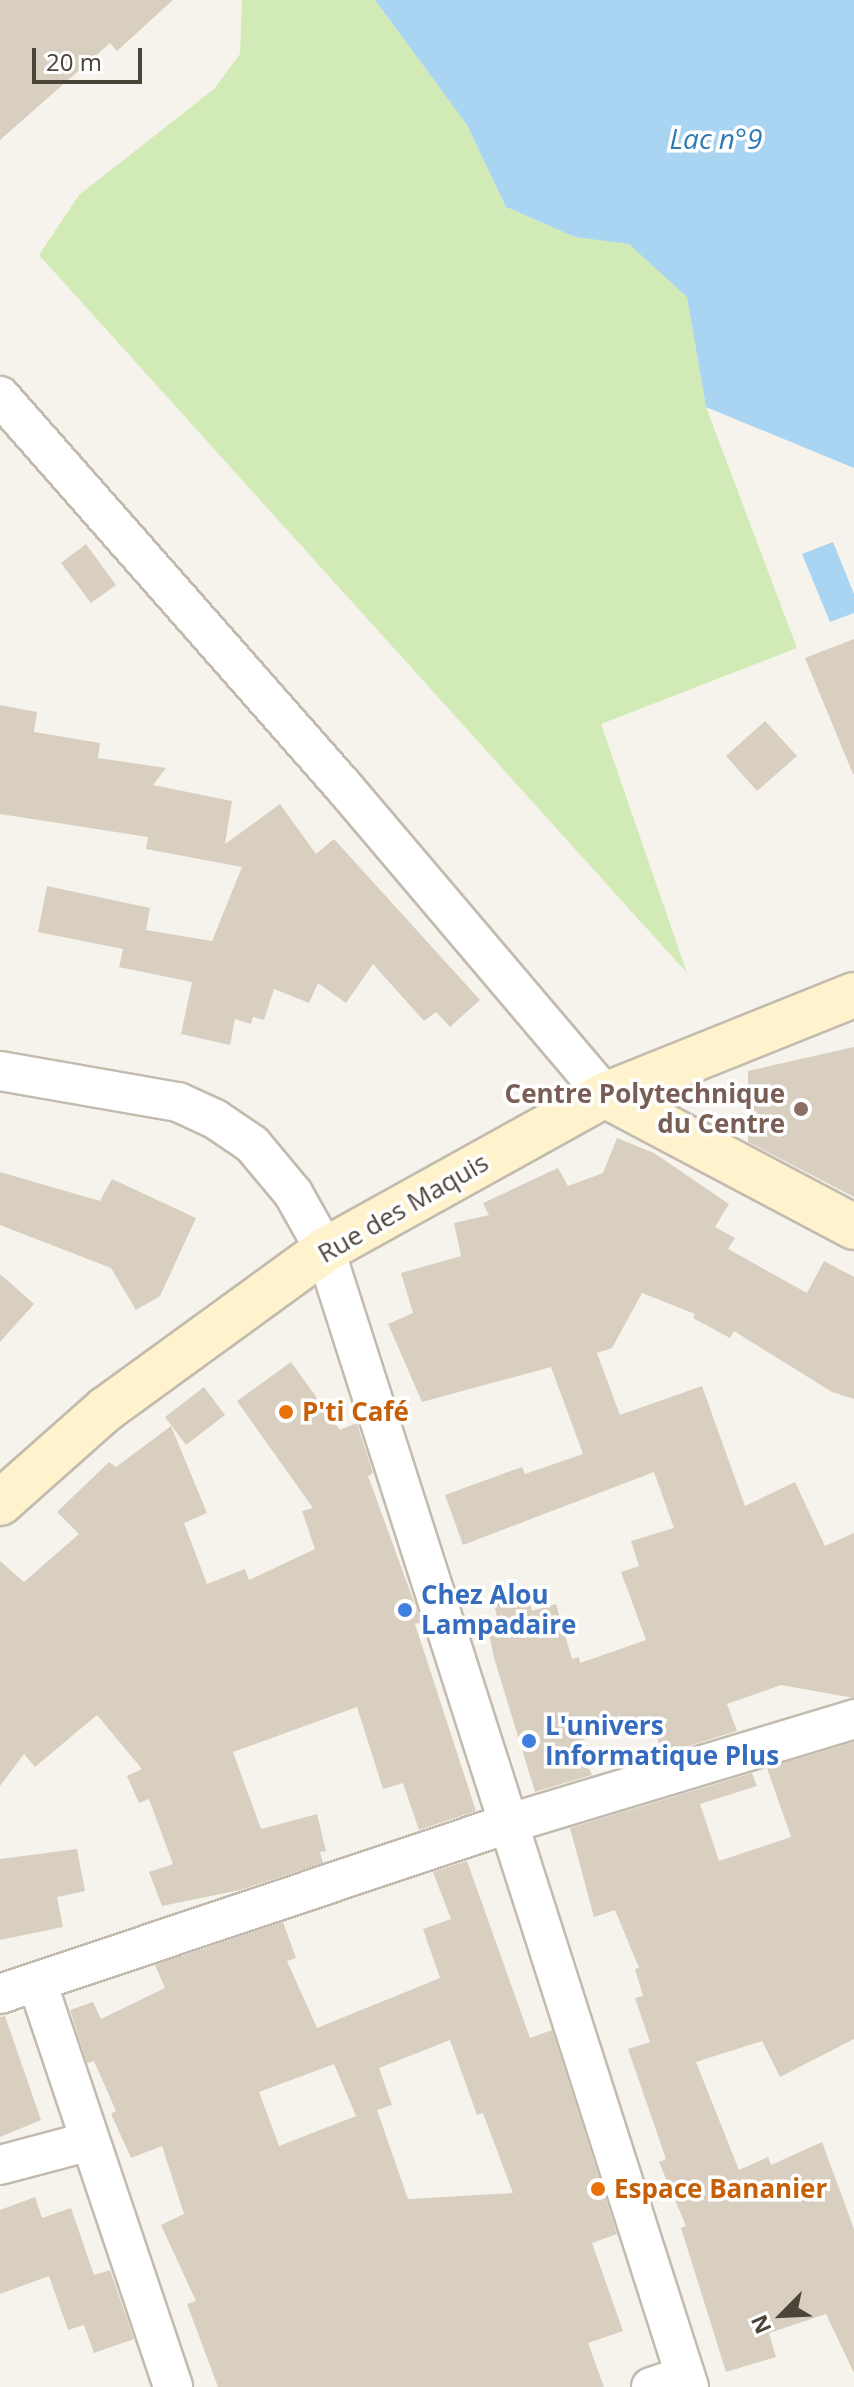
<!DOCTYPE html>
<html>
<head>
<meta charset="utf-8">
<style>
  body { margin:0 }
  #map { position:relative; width:854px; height:2387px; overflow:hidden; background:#f6f3ec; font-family:"Open Sans",sans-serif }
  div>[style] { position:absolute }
  .green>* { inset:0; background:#d2eab5 }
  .water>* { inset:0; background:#a9d4f2 }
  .building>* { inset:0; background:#d8cfc1 }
  .roads { filter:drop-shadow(2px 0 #c2bbae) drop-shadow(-2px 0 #c2bbae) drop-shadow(0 2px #c2bbae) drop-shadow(0 -2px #c2bbae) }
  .street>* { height:38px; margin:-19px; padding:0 19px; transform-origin:19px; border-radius:19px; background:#fff }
  .secondary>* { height:44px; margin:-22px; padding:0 22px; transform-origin:22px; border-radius:22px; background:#fff3cd }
  .dots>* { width:22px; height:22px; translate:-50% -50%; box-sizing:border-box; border:4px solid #fff; border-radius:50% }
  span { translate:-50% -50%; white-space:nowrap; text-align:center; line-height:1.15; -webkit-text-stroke:7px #fff; paint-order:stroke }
  .education-label { font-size:26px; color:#785e54; font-weight:700 }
  .right { translate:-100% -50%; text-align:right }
  .street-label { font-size:26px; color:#4b4439 }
  .food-label { font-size:26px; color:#c56008; font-weight:700 }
  .left { translate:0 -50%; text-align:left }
  .shop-label { font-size:26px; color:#366cbe; font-weight:700 }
  .water-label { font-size:28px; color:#2e7ab2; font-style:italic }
  .north { position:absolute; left:742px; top:2275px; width:80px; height:80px; -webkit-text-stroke:6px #fff; paint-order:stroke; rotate:246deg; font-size:22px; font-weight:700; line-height:32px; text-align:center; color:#4b4439 }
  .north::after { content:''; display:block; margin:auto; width:28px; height:36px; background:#4b4439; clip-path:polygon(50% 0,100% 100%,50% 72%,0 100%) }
  .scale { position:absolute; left:32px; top:48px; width:110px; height:36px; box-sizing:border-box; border:4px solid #4b4439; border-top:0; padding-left:10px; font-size:24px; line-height:28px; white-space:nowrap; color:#4b4439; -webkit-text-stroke:6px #fff; paint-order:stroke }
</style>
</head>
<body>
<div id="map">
  <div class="green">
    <div style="clip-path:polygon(242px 0,375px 0,467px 125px,506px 207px,575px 237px,629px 243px,687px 297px,706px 407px,797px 648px,601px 724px,687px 973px,39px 255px,79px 195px,214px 89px,240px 54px)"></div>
  </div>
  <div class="water">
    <div style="clip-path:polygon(375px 0,854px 0,854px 468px,706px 407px,687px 297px,629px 244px,575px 237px,506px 207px,467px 125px)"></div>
    <div style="clip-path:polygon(833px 542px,854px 594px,854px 613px,830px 622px,802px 554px)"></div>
  </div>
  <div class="building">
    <div style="clip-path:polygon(0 0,173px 0,117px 51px,110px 43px,0 140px)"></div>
    <div style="clip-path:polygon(86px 544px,116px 585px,91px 603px,61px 563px)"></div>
    <div style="clip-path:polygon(854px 639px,854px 774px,853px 774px,805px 658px)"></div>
    <div style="clip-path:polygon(0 705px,37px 712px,34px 732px,100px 743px,98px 758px,166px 768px,153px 785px,232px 801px,225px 844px,280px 804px,316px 854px,334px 839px,480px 1000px,450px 1027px,436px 1012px,424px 1021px,373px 964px,346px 1003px,318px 983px,309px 1003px,274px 989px,264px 1020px,253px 1017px,251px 1024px,235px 1019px,230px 1045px,181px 1034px,192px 982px,119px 967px,123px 949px,38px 932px,47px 886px,150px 908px,146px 930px,212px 941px,242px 867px,146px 849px,148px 837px,0 814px)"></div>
    <div style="clip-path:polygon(765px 721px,797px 756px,757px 791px,726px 756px)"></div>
    <div style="clip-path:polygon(854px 1047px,854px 1197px,748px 1142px,748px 1071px)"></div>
    <div style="clip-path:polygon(617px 1138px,654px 1153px,729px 1204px,715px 1227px,735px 1238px,728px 1249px,807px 1293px,824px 1261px,854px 1277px,854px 1399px,832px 1392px,734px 1331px,730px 1338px,693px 1318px,695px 1314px,642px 1293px,612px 1348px,597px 1353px,620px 1415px,702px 1386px,745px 1506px,795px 1482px,825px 1546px,854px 1533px,854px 1698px,781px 1685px,727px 1704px,737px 1731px,663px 1754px,649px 1717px,577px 1742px,592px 1775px,535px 1792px,494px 1658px,489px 1634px,501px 1630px,491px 1595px,525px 1585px,532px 1611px,556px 1604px,572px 1659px,579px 1657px,580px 1663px,646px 1640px,621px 1572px,639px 1566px,631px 1541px,674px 1528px,654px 1472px,463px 1545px,445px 1495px,522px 1467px,525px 1474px,583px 1454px,551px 1367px,422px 1402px,388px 1324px,413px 1313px,401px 1273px,461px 1256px,454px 1223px,489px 1215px,483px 1203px,558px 1168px,568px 1186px,603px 1173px)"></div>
    <div style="clip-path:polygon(0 1172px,100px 1201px,112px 1179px,196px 1218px,160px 1296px,136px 1310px,111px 1268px,0 1225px)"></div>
    <div style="clip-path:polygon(0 1274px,34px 1304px,0 1342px)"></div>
    <div style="clip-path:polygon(291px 1362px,340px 1430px,357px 1423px,373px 1473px,368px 1476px,419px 1616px,421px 1622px,415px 1624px,476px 1811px,419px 1830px,403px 1783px,383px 1789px,357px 1707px,233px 1752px,261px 1829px,317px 1814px,326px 1851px,320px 1852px,323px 1863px,240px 1890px,162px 1906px,149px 1872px,173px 1864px,149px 1799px,139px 1803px,127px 1776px,142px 1769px,97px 1715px,35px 1767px,24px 1754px,0 1786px,0 1561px,24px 1582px,79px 1534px,57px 1512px,109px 1462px,116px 1467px,171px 1426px,207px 1513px,184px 1523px,207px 1584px,245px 1569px,249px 1580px,315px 1549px,302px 1511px,313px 1508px,237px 1401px)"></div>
    <div style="clip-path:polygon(204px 1387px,225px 1415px,186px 1445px,165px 1417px)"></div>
    <div style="clip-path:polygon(854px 1742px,854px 2039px,780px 2077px,762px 2041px,696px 2062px,739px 2170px,768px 2157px,771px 2165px,822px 2142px,854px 2229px,854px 2373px,826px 2314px,769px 2333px,776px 2357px,726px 2372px,681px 2228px,686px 2226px,659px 2162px,666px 2159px,628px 2049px,650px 2042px,635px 1998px,643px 1996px,635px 1969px,639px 1968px,615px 1910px,594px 1917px,570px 1828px,752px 1773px,757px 1786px,700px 1804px,719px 1861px,791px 1837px,767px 1768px)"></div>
    <div style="clip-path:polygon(77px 1849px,85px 1891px,57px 1897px,63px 1927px,0 1940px,0 1859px)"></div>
    <div style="clip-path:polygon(evenodd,467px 1861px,530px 2038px,552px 2030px,617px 2234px,592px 2243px,623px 2331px,588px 2343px,604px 2387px,218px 2387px,187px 2304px,196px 2301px,161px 2225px,184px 2214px,162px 2146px,131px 2158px,111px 2114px,116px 2111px,94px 2061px,87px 2063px,70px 2010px,93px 2002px,101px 2019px,165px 1988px,155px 1965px,283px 1922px,296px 1958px,287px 1961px,317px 2028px,440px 1978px,423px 1929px,451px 1919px,433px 1872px,467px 1861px,450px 2040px,477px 2115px,483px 2113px,513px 2193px,408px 2199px,377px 2110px,392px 2105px,379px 2068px,450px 2040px,467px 1861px,334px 2064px,356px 2116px,279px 2146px,259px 2092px,334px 2064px)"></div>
    <div style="clip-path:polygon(5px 2016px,41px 2120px,0 2137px,0 2017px)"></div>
    <div style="clip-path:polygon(35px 2197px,42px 2218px,71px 2208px,94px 2275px,110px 2270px,134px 2339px,94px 2353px,84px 2325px,68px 2330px,49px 2276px,0 2294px,0 2210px)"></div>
  </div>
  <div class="roads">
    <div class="street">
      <div style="left:0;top:396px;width:521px;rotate:48.66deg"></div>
      <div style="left:344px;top:787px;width:404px;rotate:49.7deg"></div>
      <div style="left:0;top:1071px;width:181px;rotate:9.9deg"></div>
      <div style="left:178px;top:1102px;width:41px;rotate:24.7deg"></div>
      <div style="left:215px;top:1119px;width:45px;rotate:34deg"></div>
      <div style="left:252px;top:1144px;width:64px;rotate:50.1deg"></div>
      <div style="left:293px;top:1193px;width:65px;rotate:60.7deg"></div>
      <div style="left:325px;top:1250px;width:1194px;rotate:72.25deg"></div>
      <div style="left:37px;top:1982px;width:427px;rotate:71.4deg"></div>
      <div style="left:0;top:1994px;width:535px;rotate:-18.54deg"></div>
      <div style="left:507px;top:1824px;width:363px;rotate:-16.8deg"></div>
      <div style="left:0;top:2165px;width:93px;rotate:-14.9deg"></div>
      <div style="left:651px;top:2387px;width:36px;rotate:-18deg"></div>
    </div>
    <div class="secondary">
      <div style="left:605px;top:1095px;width:282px;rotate:27.9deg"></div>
      <div style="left:0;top:1503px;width:142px;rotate:-41.6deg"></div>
      <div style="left:106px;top:1409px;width:271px;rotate:-36deg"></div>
      <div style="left:325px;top:1250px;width:320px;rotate:-29deg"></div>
      <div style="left:605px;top:1095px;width:268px;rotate:-21.9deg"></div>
    </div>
  </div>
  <div class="dots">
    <div style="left:801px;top:1109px;background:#8d6e63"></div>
    <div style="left:286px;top:1412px;background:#e8710a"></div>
    <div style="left:405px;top:1610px;background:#3f7fe0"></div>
    <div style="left:529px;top:1741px;background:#3f7fe0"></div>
    <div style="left:598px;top:2189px;background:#e8710a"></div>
  </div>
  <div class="education-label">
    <span class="right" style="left:785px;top:1109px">Centre Polytechnique<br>du Centre</span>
  </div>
  <div class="street-label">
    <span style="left:403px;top:1208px;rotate:-30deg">Rue des Maquis</span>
  </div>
  <div class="food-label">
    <span class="left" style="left:302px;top:1412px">P'ti Café</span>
    <span class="left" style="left:614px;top:2189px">Espace Bananier</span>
  </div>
  <div class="shop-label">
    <span class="left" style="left:421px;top:1610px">Chez Alou<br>Lampadaire</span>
    <span class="left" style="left:545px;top:1741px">L'univers<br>Informatique Plus</span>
  </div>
  <div class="water-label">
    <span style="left:716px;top:138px">Lac n°9</span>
  </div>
  <div class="north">N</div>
  <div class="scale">20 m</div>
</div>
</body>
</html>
